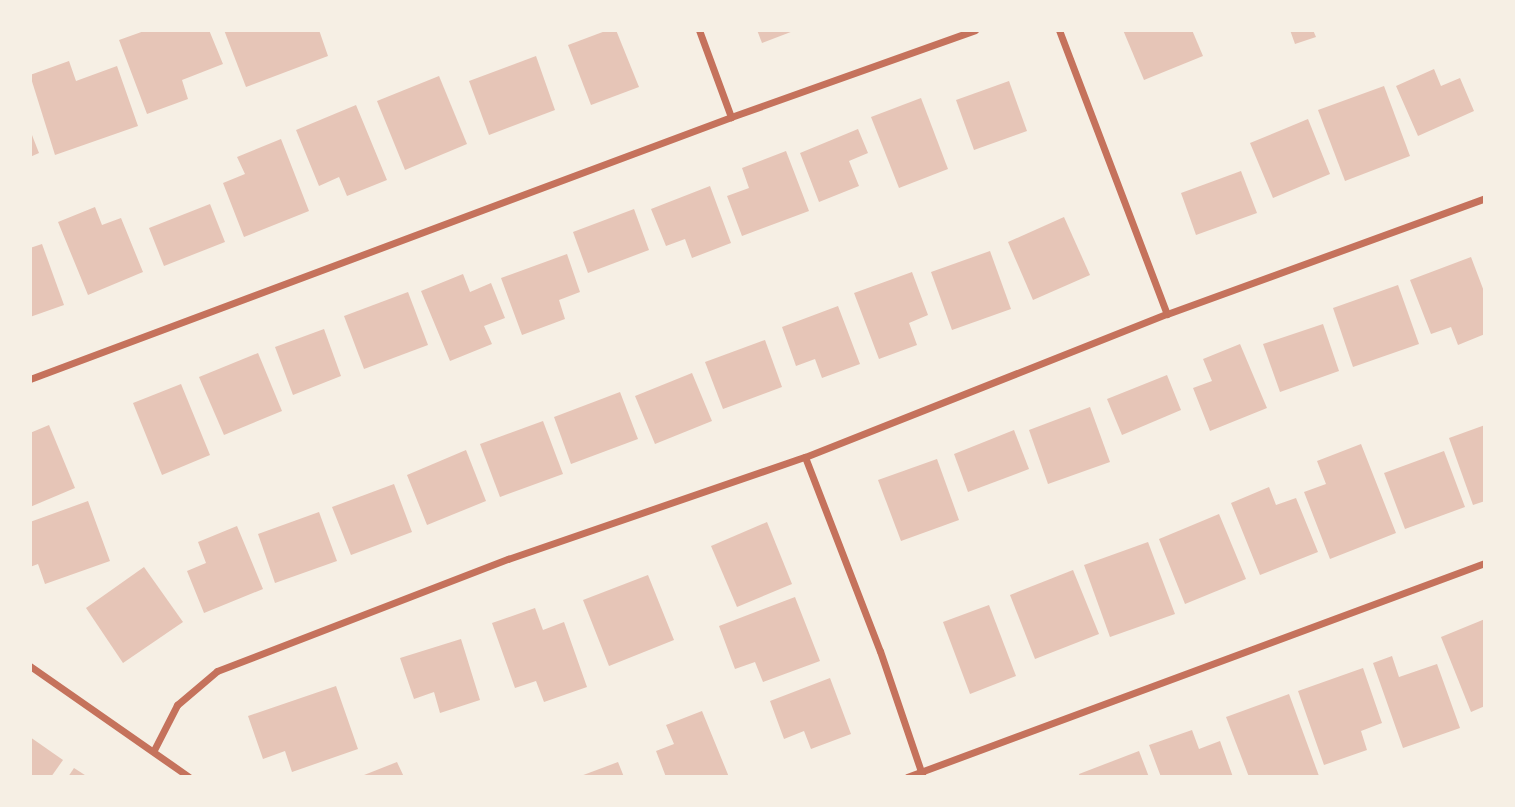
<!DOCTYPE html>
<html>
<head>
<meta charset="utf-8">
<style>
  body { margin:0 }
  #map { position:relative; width:1515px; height:807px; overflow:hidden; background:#f6efe4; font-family:"IBM Plex Sans",sans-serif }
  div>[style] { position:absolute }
  .building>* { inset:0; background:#e6c5b7 }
  .minor>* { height:7px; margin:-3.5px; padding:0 3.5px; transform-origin:3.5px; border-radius:3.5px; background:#c5725c }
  span { translate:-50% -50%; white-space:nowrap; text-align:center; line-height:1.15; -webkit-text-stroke:5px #f6efe4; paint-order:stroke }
  .frame { position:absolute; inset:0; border:32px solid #f6efe4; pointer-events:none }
</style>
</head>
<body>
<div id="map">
  <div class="building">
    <div style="clip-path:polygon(147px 30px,209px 30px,223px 64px,182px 80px,188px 99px,147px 114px,119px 40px)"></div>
    <div style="clip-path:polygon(224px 30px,319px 30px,328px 56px,246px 87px)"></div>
    <div style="clip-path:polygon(608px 30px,616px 30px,639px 87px,591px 105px,568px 45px)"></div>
    <div style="clip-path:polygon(757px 30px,796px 30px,762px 43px)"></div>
    <div style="clip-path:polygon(1123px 30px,1192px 30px,1203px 56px,1144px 80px)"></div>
    <div style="clip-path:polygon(1290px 30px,1313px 30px,1316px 37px,1295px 44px)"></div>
    <div style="clip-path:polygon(536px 56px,555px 110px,489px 135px,469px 81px)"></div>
    <div style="clip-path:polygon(69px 61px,76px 81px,117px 66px,138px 126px,55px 155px,30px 75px)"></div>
    <div style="clip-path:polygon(1434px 69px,1441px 86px,1460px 78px,1474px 111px,1418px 136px,1396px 86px)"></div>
    <div style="clip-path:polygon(439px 76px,467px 144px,405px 170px,377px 101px)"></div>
    <div style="clip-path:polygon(1009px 81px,1027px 131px,974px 150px,956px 100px)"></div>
    <div style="clip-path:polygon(1384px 86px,1410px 156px,1345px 181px,1318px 110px)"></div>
    <div style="clip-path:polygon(921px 98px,948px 169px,899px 188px,871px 117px)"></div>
    <div style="clip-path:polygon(356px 105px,387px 180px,347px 196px,339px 177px,319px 186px,296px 130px)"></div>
    <div style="clip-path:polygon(1308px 119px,1330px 174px,1273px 198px,1250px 143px)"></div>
    <div style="clip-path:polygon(858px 129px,868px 153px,849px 161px,859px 186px,819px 202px,800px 153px)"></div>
    <div style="clip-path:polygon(30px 130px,39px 153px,30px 157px)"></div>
    <div style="clip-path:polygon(281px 139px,309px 211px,244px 237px,223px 183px,245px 174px,237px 157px)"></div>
    <div style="clip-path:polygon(786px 151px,809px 211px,742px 236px,727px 196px,749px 188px,742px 168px)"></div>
    <div style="clip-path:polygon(1241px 171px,1257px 213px,1196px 235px,1181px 193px)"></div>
    <div style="clip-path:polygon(710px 186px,731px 243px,692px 258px,685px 239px,666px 246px,651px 209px)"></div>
    <div style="clip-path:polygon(210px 204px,225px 242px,164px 266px,149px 228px)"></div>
    <div style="clip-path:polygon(95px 207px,102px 225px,121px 218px,143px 272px,88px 295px,58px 222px)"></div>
    <div style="clip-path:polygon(634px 209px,649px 250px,588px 273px,573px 232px)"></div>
    <div style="clip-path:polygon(1064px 217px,1090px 275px,1033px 300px,1008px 242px)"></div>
    <div style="clip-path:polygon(42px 244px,64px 305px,30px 317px,30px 248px)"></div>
    <div style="clip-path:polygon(990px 251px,1011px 309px,952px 330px,931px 272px)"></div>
    <div style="clip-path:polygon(567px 254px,580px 292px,559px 300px,565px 319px,522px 335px,501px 278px)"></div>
    <div style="clip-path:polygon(1471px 257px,1485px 294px,1485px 334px,1458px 345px,1451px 327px,1431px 334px,1410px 280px)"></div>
    <div style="clip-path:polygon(912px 272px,928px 315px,909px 323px,917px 345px,879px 359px,854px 293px)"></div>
    <div style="clip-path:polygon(463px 274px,470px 292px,491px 283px,505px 318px,484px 326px,492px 344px,450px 361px,421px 291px)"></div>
    <div style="clip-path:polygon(1398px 285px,1419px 344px,1353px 367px,1333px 308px)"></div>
    <div style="clip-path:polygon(408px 292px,428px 345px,364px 369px,344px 316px)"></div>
    <div style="clip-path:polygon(838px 306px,860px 364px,822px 378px,815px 359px,796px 366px,782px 327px)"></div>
    <div style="clip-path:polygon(1323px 324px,1339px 371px,1280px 392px,1263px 344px)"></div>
    <div style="clip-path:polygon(324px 329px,341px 376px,293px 395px,275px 347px)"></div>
    <div style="clip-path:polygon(765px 340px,782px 387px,723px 409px,705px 362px)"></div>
    <div style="clip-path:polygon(1240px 344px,1267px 408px,1210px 431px,1193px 388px,1212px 381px,1203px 359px)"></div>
    <div style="clip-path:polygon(258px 353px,282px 411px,224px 435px,199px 377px)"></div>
    <div style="clip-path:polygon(692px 373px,712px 421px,655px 444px,635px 396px)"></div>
    <div style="clip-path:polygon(1167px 375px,1181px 410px,1122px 435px,1107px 399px)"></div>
    <div style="clip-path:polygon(181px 384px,210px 455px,162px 475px,133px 403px)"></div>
    <div style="clip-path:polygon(620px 392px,638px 439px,571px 464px,554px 417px)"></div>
    <div style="clip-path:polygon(1090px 407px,1110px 462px,1048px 484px,1029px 430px)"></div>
    <div style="clip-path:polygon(543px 421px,563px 474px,500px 497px,480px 444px)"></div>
    <div style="clip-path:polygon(49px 425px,75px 488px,30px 507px,30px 433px)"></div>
    <div style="clip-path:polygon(1485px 425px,1485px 501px,1473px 505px,1449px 438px)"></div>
    <div style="clip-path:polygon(1014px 430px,1029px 469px,968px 492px,954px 454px)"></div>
    <div style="clip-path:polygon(1361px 444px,1396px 533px,1330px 559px,1304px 492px,1326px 484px,1317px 461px)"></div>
    <div style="clip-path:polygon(466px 450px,486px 501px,427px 525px,407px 475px)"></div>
    <div style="clip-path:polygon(1444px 451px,1465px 507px,1405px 529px,1384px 473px)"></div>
    <div style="clip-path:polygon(937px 459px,959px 520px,901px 541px,878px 480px)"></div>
    <div style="clip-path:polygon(394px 484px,412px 532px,351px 555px,332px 507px)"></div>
    <div style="clip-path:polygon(1269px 487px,1276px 505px,1296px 498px,1318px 552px,1260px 575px,1231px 503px)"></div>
    <div style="clip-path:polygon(88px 501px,110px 561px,45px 584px,38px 564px,30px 567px,30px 522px)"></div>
    <div style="clip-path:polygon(319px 512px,337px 561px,275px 583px,258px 534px)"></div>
    <div style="clip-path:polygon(1219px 514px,1246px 579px,1185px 604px,1159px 539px)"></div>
    <div style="clip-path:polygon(767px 522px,792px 584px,737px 607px,711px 546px)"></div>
    <div style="clip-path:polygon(237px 526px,263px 589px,204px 613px,187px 571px,206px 563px,198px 542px)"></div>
    <div style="clip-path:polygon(1148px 542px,1175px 614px,1110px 637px,1084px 565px)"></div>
    <div style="clip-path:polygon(144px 567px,183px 622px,123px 663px,86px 608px)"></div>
    <div style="clip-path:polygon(1073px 570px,1099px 634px,1035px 659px,1010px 595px)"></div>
    <div style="clip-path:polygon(648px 575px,674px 640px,609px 666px,583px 600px)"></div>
    <div style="clip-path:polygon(795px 597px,820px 661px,763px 682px,755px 662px,735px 669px,719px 626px)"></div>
    <div style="clip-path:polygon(989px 605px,1016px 676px,970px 694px,943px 622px)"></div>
    <div style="clip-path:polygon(535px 608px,543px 630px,564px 622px,587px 687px,544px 702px,536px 681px,515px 688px,492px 623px)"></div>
    <div style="clip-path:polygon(1485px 619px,1485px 706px,1471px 712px,1441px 637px)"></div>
    <div style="clip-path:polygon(461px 639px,480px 700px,440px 713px,434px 692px,414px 699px,400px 658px)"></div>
    <div style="clip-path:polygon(1392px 656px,1399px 677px,1437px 664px,1460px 728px,1403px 748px,1373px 663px)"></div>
    <div style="clip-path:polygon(1363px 668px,1382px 723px,1361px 731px,1367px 750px,1324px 765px,1298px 691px)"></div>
    <div style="clip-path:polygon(830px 678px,851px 734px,811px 749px,804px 731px,784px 739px,770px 701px)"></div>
    <div style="clip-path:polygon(336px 686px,358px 749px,292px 772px,285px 751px,263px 759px,248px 716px)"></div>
    <div style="clip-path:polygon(1289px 694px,1319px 776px,1249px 777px,1226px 717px)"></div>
    <div style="clip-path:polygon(702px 711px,729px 777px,666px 777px,656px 751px,674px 744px,666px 725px)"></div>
    <div style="clip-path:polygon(1192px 730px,1199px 749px,1220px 741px,1233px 777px,1161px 777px,1149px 745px)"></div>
    <div style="clip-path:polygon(30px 737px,63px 760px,51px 777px,30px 777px)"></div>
    <div style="clip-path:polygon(1139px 751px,1149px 777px,1080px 777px,1079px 774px)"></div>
    <div style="clip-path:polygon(397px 762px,404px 777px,359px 777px)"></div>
    <div style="clip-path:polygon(618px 762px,624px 777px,578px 777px)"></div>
    <div style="clip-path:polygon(74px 768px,88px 777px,68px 777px)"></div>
  </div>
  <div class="minor">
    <div style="left:699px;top:30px;width:93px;rotate:69.8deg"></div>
    <div style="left:1059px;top:30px;width:304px;rotate:69.2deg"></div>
    <div style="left:30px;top:379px;width:748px;rotate:-20.49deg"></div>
    <div style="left:731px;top:117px;width:259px;rotate:-19.6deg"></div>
    <div style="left:805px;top:457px;width:208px;rotate:68.9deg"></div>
    <div style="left:880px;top:651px;width:133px;rotate:71.2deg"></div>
    <div style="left:30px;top:666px;width:194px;rotate:34.9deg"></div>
    <div style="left:154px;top:750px;width:51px;rotate:-62.9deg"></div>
    <div style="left:177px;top:705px;width:52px;rotate:-40.4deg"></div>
    <div style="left:217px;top:671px;width:312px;rotate:-21.1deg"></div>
    <div style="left:508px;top:559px;width:314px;rotate:-19deg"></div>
    <div style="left:805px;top:457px;width:389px;rotate:-21.6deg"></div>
    <div style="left:1167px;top:314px;width:338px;rotate:-20deg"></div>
    <div style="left:907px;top:777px;width:616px;rotate:-20.32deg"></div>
  </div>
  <div class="frame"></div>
</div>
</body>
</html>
